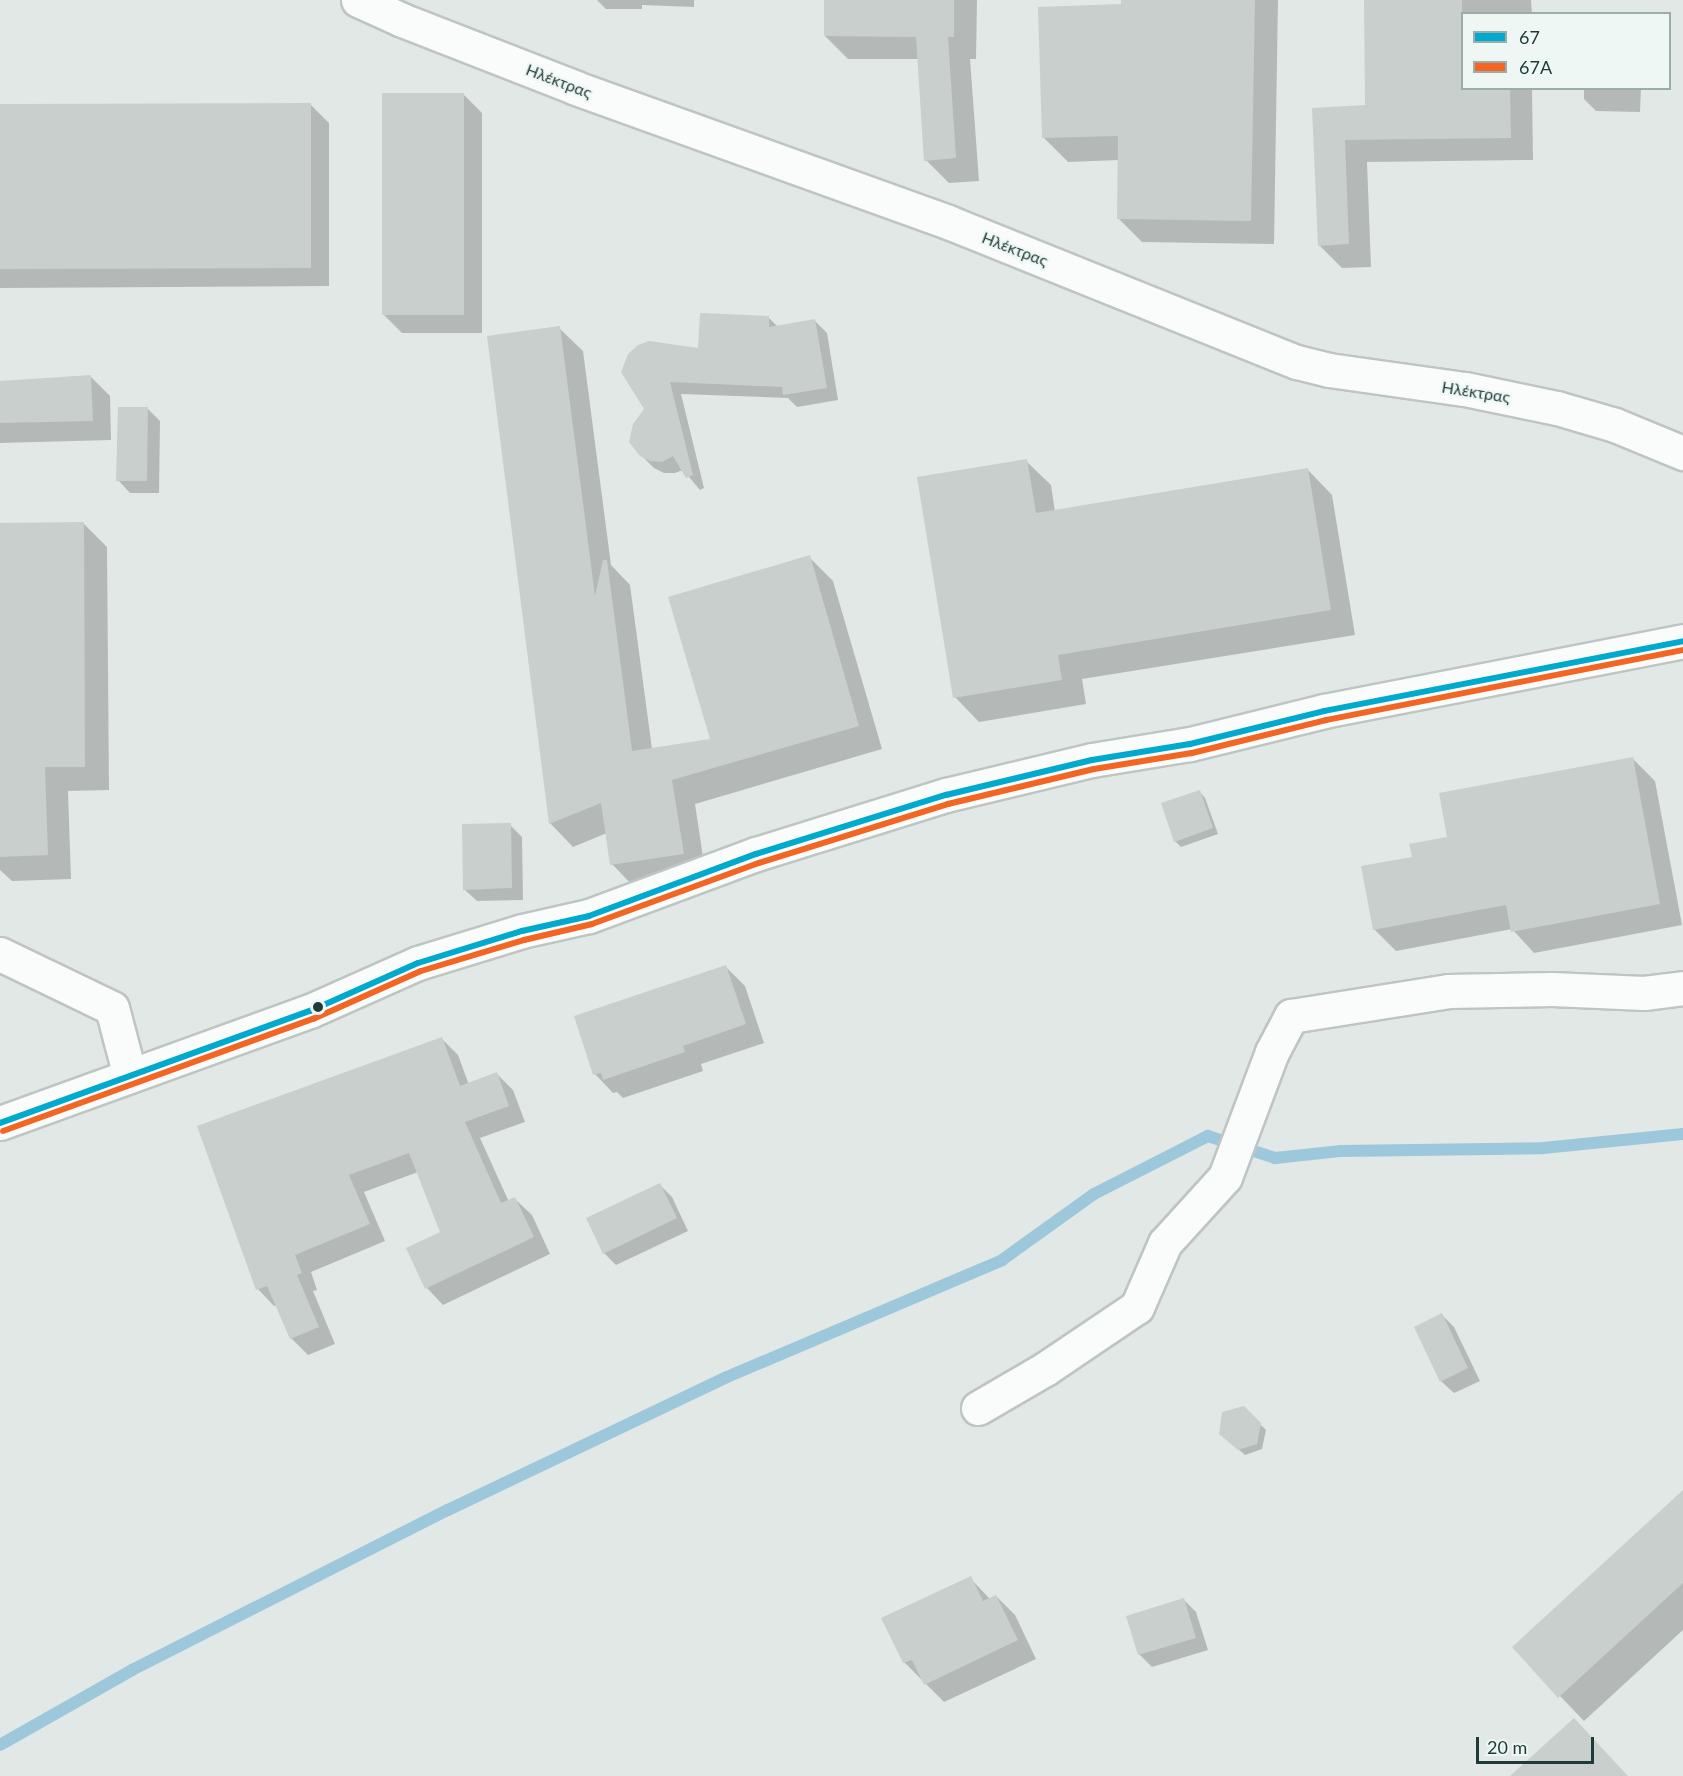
<!DOCTYPE html>
<html>
<head>
<meta charset="utf-8">
<style>
  body { margin:0 }
  #map { position:relative; width:1683px; height:1776px; overflow:hidden; background:#e1e8e6; font-family:Lato,sans-serif }
  div>[style] { position:absolute }
  .shadow>* { inset:0; background:#0003 }
  .stream>* { height:12px; margin:-6px; padding:0 6px; transform-origin:6px; border-radius:6px; background:#9dc7da }
  .building>* { inset:0; background:#c8cfcd }
  .roads { filter:drop-shadow(2px 0 #bec5c3) drop-shadow(-2px 0 #bec5c3) drop-shadow(0 2px #bec5c3) drop-shadow(0 -2px #bec5c3) }
  .minor>* { height:33px; margin:-16.5px; padding:0 16.5px; transform-origin:16.5px; border-radius:16.5px; background:#fafcfb }
  .tertiary>* { height:33px; margin:-16.5px; padding:0 16.5px; transform-origin:16.5px; border-radius:16.5px; background:#fafcfb }
  .bus-1>* { height:6px; margin:-3px; padding:0 3px; transform-origin:3px; border-radius:3px; background:#00a9ce }
  .bus-2>* { height:6px; margin:-3px; padding:0 3px; transform-origin:3px; border-radius:3px; background:#f26522 }
  .dots>* { width:16px; height:16px; translate:-50% -50%; box-sizing:border-box; border:3px solid #eef7f4; border-radius:50% }
  span { translate:-50% -50%; white-space:nowrap; text-align:center; line-height:1.15; -webkit-text-stroke:4.5px #eef7f4; paint-order:stroke }
  .street-label { font-size:16px; color:#1e3b39 }
  .legend { position:absolute; left:1461px; top:12px; width:210px; height:78px; box-sizing:border-box; background:#eef7f4; border:2px solid #9baca9; margin:0; padding:8px 10px; list-style:none; font-size:18px; color:#1e3b39 }
  .legend li { display:flex; align-items:center; gap:12px; height:30px }
  .legend b { width:30px; border:2px solid #9baca9 }
  .scale { position:absolute; left:1476px; top:1737px; width:118px; height:27px; box-sizing:border-box; border:3px solid #1e3b39; border-top:0; padding-left:8px; font-size:18px; line-height:21px; white-space:nowrap; color:#1e3b39; -webkit-text-stroke:4px #eef7f4; paint-order:stroke }
</style>
</head>
<body>
<div id="map">
  <div class="shadow">
    <div style="clip-path:polygon(597px 0,694px 0,694px 7px,642px 5px,642px 9px,606px 9px)"></div>
    <div style="clip-path:polygon(825px 0,977px 0,976px 59px,970px 59px,979px 181px,949px 183px,926px 160px,919px 59px,848px 59px,825px 36px)"></div>
    <div style="clip-path:polygon(1122px 0,1278px 0,1274px 244px,1142px 242px,1118px 218px,1119px 160px,1068px 162px,1044px 138px,1122px 6px)"></div>
    <div style="clip-path:polygon(1366px 0,1531px 0,1532px 14px,1462px 14px,1462px 88px,1532px 88px,1533px 160px,1367px 162px,1371px 267px,1342px 268px,1319px 245px,1313px 109px,1367px 106px)"></div>
    <div style="clip-path:polygon(1584px 88px,1641px 88px,1640px 112px,1596px 111px,1584px 99px)"></div>
    <div style="clip-path:polygon(463px 94px,482px 113px,482px 333px,402px 333px,384px 315px)"></div>
    <div style="clip-path:polygon(310px 104px,329px 123px,329px 286px,0 288px,0 105px)"></div>
    <div style="clip-path:polygon(769px 318px,778px 327px,815px 321px,827px 333px,838px 400px,797px 407px,788px 398px,681px 394px,704px 488px,700px 490px,683px 470px,675px 473px,664px 473px,654px 468px,641px 455px,646px 410px,623px 371px,700px 350px)"></div>
    <div style="clip-path:polygon(559px 328px,583px 351px,611px 565px,630px 585px,652px 749px,711px 740px,809px 557px,833px 581px,882px 749px,695px 804px,706px 877px,635px 888px,612px 864px,607px 833px,573px 847px,550px 823px)"></div>
    <div style="clip-path:polygon(91px 377px,110px 396px,111px 440px,0 443px,0 382px)"></div>
    <div style="clip-path:polygon(148px 409px,160px 421px,159px 493px,130px 493px,118px 480px)"></div>
    <div style="clip-path:polygon(1026px 461px,1051px 485px,1055px 512px,1308px 470px,1332px 495px,1355px 635px,1082px 679px,1086px 704px,979px 722px,955px 697px)"></div>
    <div style="clip-path:polygon(83px 523px,107px 547px,109px 790px,68px 791px,71px 879px,12px 881px,0 870px,0 525px)"></div>
    <div style="clip-path:polygon(1633px 759px,1655px 781px,1682px 925px,1534px 953px,1512px 929px,1396px 951px,1374px 929px,1414px 858px,1449px 838px)"></div>
    <div style="clip-path:polygon(1200px 792px,1205px 798px,1218px 834px,1181px 847px,1175px 841px)"></div>
    <div style="clip-path:polygon(510px 825px,522px 837px,523px 900px,477px 901px,464px 889px)"></div>
    <div style="clip-path:polygon(726px 967px,745px 986px,764px 1043px,701px 1064px,703px 1071px,623px 1098px,617px 1092px,613px 1093px,595px 1074px)"></div>
    <div style="clip-path:polygon(442px 1039px,458px 1055px,469px 1085px,497px 1074px,513px 1090px,525px 1122px,480px 1138px,509px 1202px,515px 1199px,532px 1215px,550px 1254px,443px 1305px,427px 1288px,442px 1233px,418px 1172px,364px 1192px,385px 1241px,311px 1272px,317px 1290px,313px 1291px,335px 1344px,308px 1355px,291px 1338px,277px 1305px,274px 1306px,258px 1289px)"></div>
    <div style="clip-path:polygon(660px 1185px,672px 1197px,688px 1231px,616px 1265px,604px 1253px)"></div>
    <div style="clip-path:polygon(1442px 1315px,1454px 1327px,1480px 1381px,1454px 1393px,1441px 1381px)"></div>
    <div style="clip-path:polygon(1243px 1408px,1266px 1430px,1262px 1449px,1245px 1455px,1227px 1439px)"></div>
    <div style="clip-path:polygon(1683px 1492px,1683px 1630px,1584px 1721px,1514px 1648px)"></div>
    <div style="clip-path:polygon(970px 1578px,990px 1599px,996px 1596px,1015px 1615px,1036px 1659px,944px 1702px,904px 1662px)"></div>
    <div style="clip-path:polygon(1184px 1600px,1196px 1612px,1208px 1650px,1152px 1667px,1140px 1655px,1128px 1617px)"></div>
  </div>
  <div class="stream">
    <div style="left:0;top:1745px;width:152px;rotate:-29.6deg"></div>
    <div style="left:132px;top:1670px;width:354px;rotate:-26.9deg"></div>
    <div style="left:448px;top:1510px;width:309px;rotate:-25.5deg"></div>
    <div style="left:727px;top:1377px;width:299px;rotate:-23deg"></div>
    <div style="left:1002px;top:1260px;width:113px;rotate:-35.7deg"></div>
    <div style="left:1094px;top:1194px;width:128px;rotate:-27deg"></div>
    <div style="left:1208px;top:1136px;width:71px;rotate:18.2deg"></div>
    <div style="left:1275px;top:1158px;width:65px;rotate:-6.1deg"></div>
    <div style="left:1340px;top:1151px;width:203px;rotate:-0.8deg"></div>
    <div style="left:1543px;top:1148px;width:141px;rotate:-5.7deg"></div>
  </div>
  <div class="building">
    <div style="clip-path:polygon(824px 0,954px 0,954px 37px,948px 37px,956px 158px,924px 161px,916px 37px,824px 36px)"></div>
    <div style="clip-path:polygon(1121px 0,1255px 0,1251px 221px,1117px 219px,1118px 136px,1042px 138px,1038px 7px,1121px 4px)"></div>
    <div style="clip-path:polygon(1364px 0,1462px 0,1462px 88px,1510px 88px,1511px 138px,1345px 140px,1349px 244px,1318px 246px,1312px 108px,1365px 105px)"></div>
    <div style="clip-path:polygon(382px 93px,464px 93px,464px 315px,382px 315px)"></div>
    <div style="clip-path:polygon(311px 103px,311px 268px,0 269px,0 104px)"></div>
    <div style="clip-path:polygon(700px 313px,769px 316px,769px 327px,815px 319px,827px 388px,783px 395px,782px 387px,670px 382px,693px 475px,686px 478px,673px 456px,662px 462px,650px 461px,640px 456px,629px 442px,633px 424px,644px 409px,621px 372px,628px 354px,638px 345px,649px 341px,698px 348px)"></div>
    <div style="clip-path:polygon(560px 326px,595px 596px,603px 560px,607px 560px,632px 751px,710px 739px,668px 597px,810px 555px,859px 726px,672px 780px,684px 854px,610px 865px,601px 803px,549px 824px,487px 336px)"></div>
    <div style="clip-path:polygon(91px 375px,93px 421px,0 423px,0 381px)"></div>
    <div style="clip-path:polygon(118px 407px,148px 407px,147px 481px,116px 481px)"></div>
    <div style="clip-path:polygon(1027px 459px,1036px 513px,1308px 468px,1331px 610px,1058px 655px,1062px 680px,953px 698px,917px 477px)"></div>
    <div style="clip-path:polygon(84px 522px,85px 767px,45px 767px,48px 855px,0 857px,0 523px)"></div>
    <div style="clip-path:polygon(1633px 757px,1660px 904px,1511px 932px,1506px 905px,1373px 930px,1361px 866px,1412px 857px,1409px 844px,1447px 837px,1439px 793px)"></div>
    <div style="clip-path:polygon(1200px 790px,1213px 828px,1174px 842px,1161px 803px)"></div>
    <div style="clip-path:polygon(511px 823px,512px 888px,463px 890px,462px 824px)"></div>
    <div style="clip-path:polygon(726px 965px,746px 1024px,683px 1046px,685px 1052px,603px 1080px,601px 1073px,593px 1075px,574px 1016px)"></div>
    <div style="clip-path:polygon(442px 1037px,460px 1086px,497px 1072px,509px 1106px,465px 1122px,501px 1203px,515px 1197px,534px 1237px,425px 1289px,406px 1248px,440px 1232px,409px 1153px,349px 1175px,370px 1224px,295px 1255px,302px 1273px,297px 1275px,319px 1327px,290px 1339px,267px 1286px,256px 1290px,197px 1126px)"></div>
    <div style="clip-path:polygon(660px 1183px,677px 1218px,603px 1254px,586px 1218px)"></div>
    <div style="clip-path:polygon(1442px 1313px,1468px 1368px,1440px 1382px,1414px 1327px)"></div>
    <div style="clip-path:polygon(1244px 1406px,1261px 1423px,1257px 1444px,1238px 1450px,1219px 1434px,1222px 1412px)"></div>
    <div style="clip-path:polygon(1683px 1490px,1683px 1583px,1558px 1698px,1512px 1647px)"></div>
    <div style="clip-path:polygon(971px 1576px,983px 1601px,996px 1595px,1018px 1640px,924px 1685px,912px 1660px,903px 1663px,881px 1618px)"></div>
    <div style="clip-path:polygon(1184px 1598px,1196px 1638px,1138px 1655px,1126px 1616px)"></div>
    <div style="clip-path:polygon(1574px 1718px,1628px 1776px,1510px 1776px)"></div>
  </div>
  <div class="roads">
    <div class="minor">
      <div style="left:358px;top:0;width:48px;rotate:24.4deg"></div>
      <div style="left:402px;top:20px;width:187px;rotate:21.3deg"></div>
      <div style="left:576px;top:88px;width:395px;rotate:19.8deg"></div>
      <div style="left:948px;top:222px;width:376px;rotate:21.9deg"></div>
      <div style="left:1297px;top:362px;width:33px;rotate:14deg"></div>
      <div style="left:1329px;top:370px;width:137px;rotate:8deg"></div>
      <div style="left:1465px;top:389px;width:94px;rotate:11.7deg"></div>
      <div style="left:1557px;top:408px;width:60px;rotate:16.3deg"></div>
      <div style="left:1615px;top:425px;width:74px;rotate:22.4deg"></div>
      <div style="left:0;top:954px;width:124px;rotate:25.7deg"></div>
      <div style="left:112px;top:1008px;width:70px;rotate:75.2deg"></div>
      <div style="left:978px;top:1408px;width:78px;rotate:-30.2deg"></div>
      <div style="left:1045px;top:1369px;width:111px;rotate:-34deg"></div>
      <div style="left:1137px;top:1307px;width:70px;rotate:-66.4deg"></div>
      <div style="left:1165px;top:1243px;width:89px;rotate:-47.7deg"></div>
      <div style="left:1225px;top:1177px;width:134px;rotate:-69.4deg"></div>
      <div style="left:1272px;top:1052px;width:41px;rotate:-62.2deg"></div>
      <div style="left:1291px;top:1016px;width:159px;rotate:-9deg"></div>
      <div style="left:1448px;top:991px;width:104px;rotate:-1.1deg"></div>
      <div style="left:1552px;top:989px;width:92px;rotate:2.5deg"></div>
      <div style="left:1644px;top:993px;width:39px;rotate:-7deg"></div>
    </div>
    <div class="tertiary">
      <div style="left:0;top:1123px;width:330px;rotate:-19.9deg"></div>
      <div style="left:310px;top:1011px;width:118px;rotate:-24deg"></div>
      <div style="left:418px;top:963px;width:109px;rotate:-17.1deg"></div>
      <div style="left:522px;top:931px;width:69px;rotate:-12.6deg"></div>
      <div style="left:589px;top:916px;width:178px;rotate:-20.4deg"></div>
      <div style="left:756px;top:854px;width:199px;rotate:-17.3deg"></div>
      <div style="left:946px;top:795px;width:150px;rotate:-13.5deg"></div>
      <div style="left:1092px;top:760px;width:99px;rotate:-9.3deg"></div>
      <div style="left:1190px;top:744px;width:138px;rotate:-13.8deg"></div>
      <div style="left:1324px;top:711px;width:366px;rotate:-11deg"></div>
    </div>
  </div>
  <div class="bus-1">
    <div style="left:0;top:1123px;width:330px;rotate:-19.9deg"></div>
    <div style="left:310px;top:1011px;width:118px;rotate:-24deg"></div>
    <div style="left:418px;top:963px;width:109px;rotate:-17.1deg"></div>
    <div style="left:522px;top:931px;width:69px;rotate:-12.6deg"></div>
    <div style="left:589px;top:916px;width:178px;rotate:-20.4deg"></div>
    <div style="left:756px;top:854px;width:199px;rotate:-17.3deg"></div>
    <div style="left:946px;top:795px;width:150px;rotate:-13.5deg"></div>
    <div style="left:1092px;top:760px;width:99px;rotate:-9.3deg"></div>
    <div style="left:1190px;top:744px;width:138px;rotate:-13.8deg"></div>
    <div style="left:1324px;top:711px;width:366px;rotate:-11deg"></div>
  </div>
  <div class="bus-2">
    <div style="left:3px;top:1131px;width:330px;rotate:-19.9deg"></div>
    <div style="left:313px;top:1019px;width:118px;rotate:-24deg"></div>
    <div style="left:421px;top:971px;width:108px;rotate:-16.8deg"></div>
    <div style="left:524px;top:940px;width:70px;rotate:-13.2deg"></div>
    <div style="left:592px;top:924px;width:178px;rotate:-20.1deg"></div>
    <div style="left:759px;top:863px;width:198px;rotate:-17.3deg"></div>
    <div style="left:948px;top:804px;width:150px;rotate:-13.5deg"></div>
    <div style="left:1094px;top:769px;width:99px;rotate:-9.3deg"></div>
    <div style="left:1192px;top:753px;width:138px;rotate:-13.8deg"></div>
    <div style="left:1326px;top:720px;width:364px;rotate:-11.1deg"></div>
  </div>
  <div class="dots">
    <div style="left:318px;top:1007px;background:#1e3b39"></div>
  </div>
  <div class="street-label">
    <span style="left:559px;top:81px;rotate:21deg">Ηλέκτρας</span>
    <span style="left:1015px;top:249px;rotate:21deg">Ηλέκτρας</span>
    <span style="left:1476px;top:392px;rotate:9deg">Ηλέκτρας</span>
  </div>
  <ul class="legend">
  <li><b style="height:8px;background:#00a9ce"></b>67</li>
  <li><b style="height:8px;background:#f26522"></b>67Α</li>
  </ul>
  <div class="scale">20 m</div>
</div>
</body>
</html>
